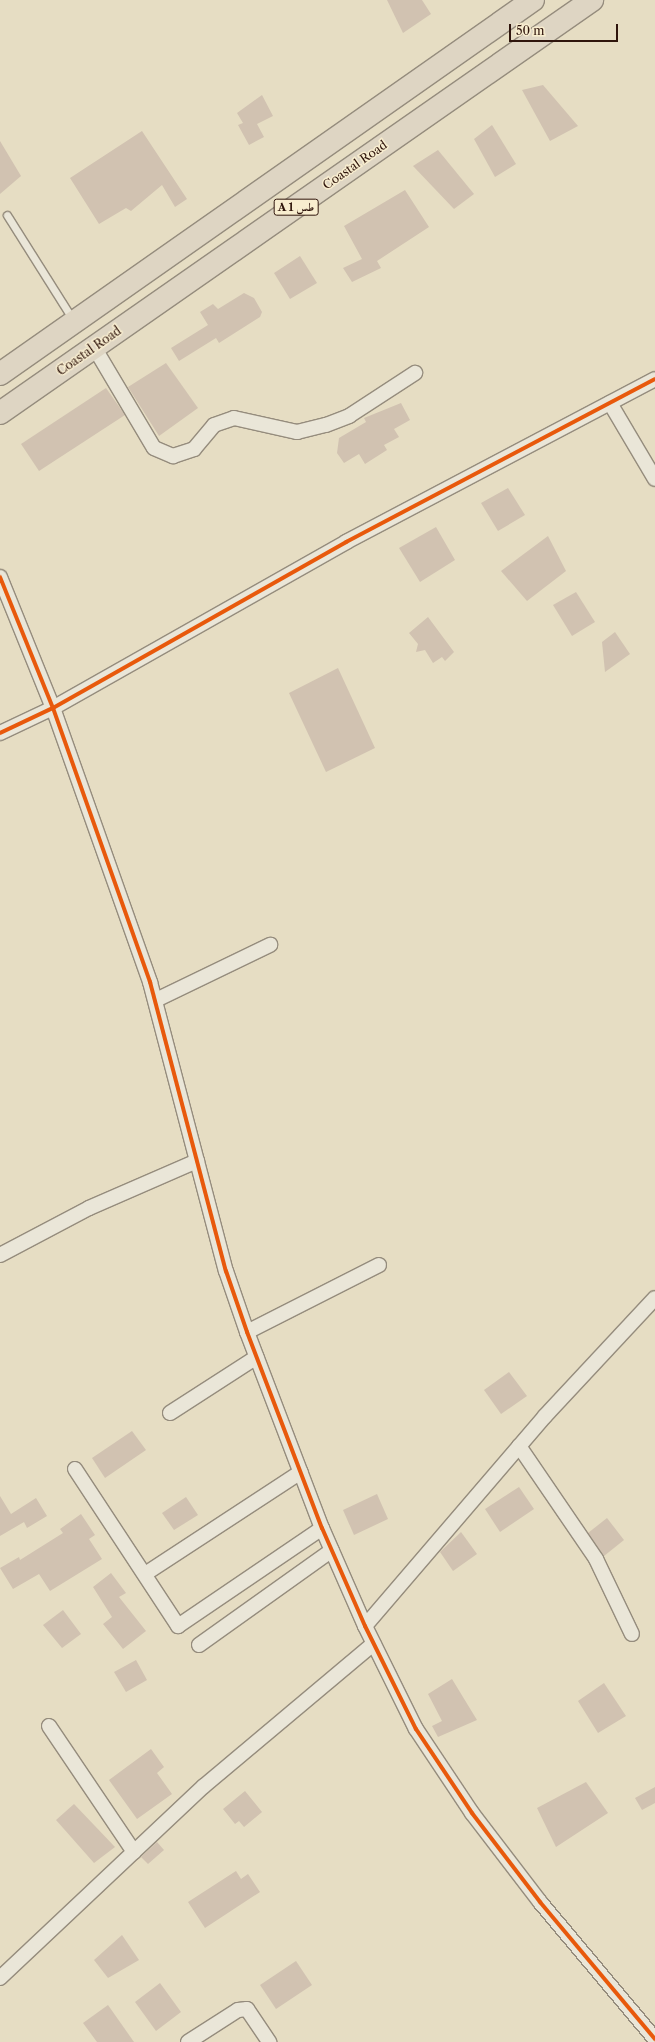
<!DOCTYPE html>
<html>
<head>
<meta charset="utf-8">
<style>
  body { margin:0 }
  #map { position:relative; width:655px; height:2042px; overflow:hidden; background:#e6ddc3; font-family:"Libre Caslon Text",Amiri,serif }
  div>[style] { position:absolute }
  .building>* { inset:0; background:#d1c2b1 }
  .roads { filter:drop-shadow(1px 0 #958c7d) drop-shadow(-1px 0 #958c7d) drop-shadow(0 1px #958c7d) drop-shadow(0 -1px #958c7d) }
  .service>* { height:7px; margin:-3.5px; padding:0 3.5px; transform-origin:3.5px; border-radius:3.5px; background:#eae6d8 }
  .minor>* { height:14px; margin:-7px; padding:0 7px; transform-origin:7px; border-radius:7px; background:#eae6d8 }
  .trunk>* { height:22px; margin:-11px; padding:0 11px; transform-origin:11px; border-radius:11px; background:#ded5c3 }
  .cycleway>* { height:4px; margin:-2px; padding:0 2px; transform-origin:2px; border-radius:2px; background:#e8590c }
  span { translate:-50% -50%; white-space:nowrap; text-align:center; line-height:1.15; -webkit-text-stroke:3px #f8edcf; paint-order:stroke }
  .shield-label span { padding:1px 3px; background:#f8edcf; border:1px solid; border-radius:3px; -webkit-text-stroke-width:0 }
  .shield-label { font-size:11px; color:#2f150c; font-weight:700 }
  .street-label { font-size:12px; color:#2f150c }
  .scale { position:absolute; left:509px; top:24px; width:109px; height:18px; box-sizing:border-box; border:2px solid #2f150c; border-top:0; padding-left:5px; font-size:12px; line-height:14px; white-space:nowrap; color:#2f150c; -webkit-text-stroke:3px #f8edcf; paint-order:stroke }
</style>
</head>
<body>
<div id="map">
  <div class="building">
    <div style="clip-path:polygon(387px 0,422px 0,431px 14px,403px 33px)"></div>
    <div style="clip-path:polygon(543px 85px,578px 126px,550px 141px,522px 90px)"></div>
    <div style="clip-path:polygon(262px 95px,273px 116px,257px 124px,264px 137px,249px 145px,238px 125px,243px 123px,237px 113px)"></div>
    <div style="clip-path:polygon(492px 125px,516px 164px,495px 177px,474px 139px)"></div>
    <div style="clip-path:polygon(142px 131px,187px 199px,175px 207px,162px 185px,131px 211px,126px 208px,99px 224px,70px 178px)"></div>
    <div style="clip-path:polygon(0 141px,21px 176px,0 194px)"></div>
    <div style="clip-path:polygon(438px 150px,474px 194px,454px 209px,413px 166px)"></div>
    <div style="clip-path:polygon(405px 190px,429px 227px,377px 261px,381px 268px,352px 282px,343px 268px,362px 259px,344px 226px)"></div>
    <div style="clip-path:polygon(300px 256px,317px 283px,290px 299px,274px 273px)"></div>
    <div style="clip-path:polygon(244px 293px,254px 298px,262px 312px,260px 317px,219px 343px,216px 338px,179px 361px,171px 348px,208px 325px,200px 312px,213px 304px,218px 309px)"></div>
    <div style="clip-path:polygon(166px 363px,198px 408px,159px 436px,128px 387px)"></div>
    <div style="clip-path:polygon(106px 388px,125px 415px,39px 471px,21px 444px)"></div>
    <div style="clip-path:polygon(401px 403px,410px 420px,394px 429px,399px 437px,384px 445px,387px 450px,365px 464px,359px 454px,344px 463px,337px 453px,339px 438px,366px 422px,364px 418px)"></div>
    <div style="clip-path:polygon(508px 488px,525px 515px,498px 531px,481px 503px)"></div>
    <div style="clip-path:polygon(436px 527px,455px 560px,420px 582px,399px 548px)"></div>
    <div style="clip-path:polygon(548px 536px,566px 571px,527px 601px,501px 571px)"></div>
    <div style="clip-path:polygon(576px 592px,595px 622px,572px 636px,553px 605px)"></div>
    <div style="clip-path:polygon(428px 617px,454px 652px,445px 661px,442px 657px,433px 663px,425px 650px,416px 652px,418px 644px,409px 633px)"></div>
    <div style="clip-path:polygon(615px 632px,630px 654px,605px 672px,602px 642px)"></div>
    <div style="clip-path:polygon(338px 668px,375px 748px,326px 772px,289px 693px)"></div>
    <div style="clip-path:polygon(509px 1372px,527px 1396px,501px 1414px,484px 1390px)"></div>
    <div style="clip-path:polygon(132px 1431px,146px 1450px,105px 1478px,92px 1458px)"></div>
    <div style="clip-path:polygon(519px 1487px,534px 1509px,500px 1532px,485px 1509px)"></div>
    <div style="clip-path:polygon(377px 1494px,388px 1519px,354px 1535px,343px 1510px)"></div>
    <div style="clip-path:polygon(0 1496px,11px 1514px,36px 1498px,47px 1516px,27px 1528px,24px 1522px,0 1536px)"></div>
    <div style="clip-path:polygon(186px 1497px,198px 1515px,174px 1530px,162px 1513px)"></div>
    <div style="clip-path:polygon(81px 1514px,95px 1535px,89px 1539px,102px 1559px,50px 1591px,39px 1574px,13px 1589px,0 1568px,19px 1557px,20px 1560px,63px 1533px,60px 1529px)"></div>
    <div style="clip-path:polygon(607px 1518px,624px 1540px,604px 1556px,588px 1533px)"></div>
    <div style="clip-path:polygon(461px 1532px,477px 1554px,453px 1571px,440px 1552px)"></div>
    <div style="clip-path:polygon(111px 1573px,126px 1593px,119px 1597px,146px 1631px,123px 1649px,103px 1624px,112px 1617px,93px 1587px)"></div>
    <div style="clip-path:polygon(63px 1610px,81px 1634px,62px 1648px,43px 1625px)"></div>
    <div style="clip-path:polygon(136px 1660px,147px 1680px,126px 1692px,114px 1672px)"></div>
    <div style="clip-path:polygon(452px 1679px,477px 1720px,438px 1737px,432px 1726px,442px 1721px,428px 1694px)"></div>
    <div style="clip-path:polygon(604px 1683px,626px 1716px,598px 1733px,578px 1701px)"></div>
    <div style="clip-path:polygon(151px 1749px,164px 1767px,157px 1773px,172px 1794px,137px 1819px,109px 1780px)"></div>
    <div style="clip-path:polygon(586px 1782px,608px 1813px,556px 1847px,537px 1808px)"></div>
    <div style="clip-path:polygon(655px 1787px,655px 1803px,642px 1810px,635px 1798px)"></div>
    <div style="clip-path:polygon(245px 1791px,262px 1812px,244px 1827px,239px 1821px,235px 1824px,223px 1809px)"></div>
    <div style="clip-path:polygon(74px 1804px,115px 1847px,94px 1863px,56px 1820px)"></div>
    <div style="clip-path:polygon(157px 1842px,164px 1850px,148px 1864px,141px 1857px)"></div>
    <div style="clip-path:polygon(236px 1871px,241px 1879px,248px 1874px,260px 1892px,205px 1928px,188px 1902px)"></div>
    <div style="clip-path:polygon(122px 1935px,139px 1960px,108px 1978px,94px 1960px)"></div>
    <div style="clip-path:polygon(296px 1961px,312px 1985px,276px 2009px,260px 1985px)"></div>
    <div style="clip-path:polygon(160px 1983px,181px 2012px,156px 2031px,135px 2002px)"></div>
    <div style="clip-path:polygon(108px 2005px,134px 2042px,97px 2042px,83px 2023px)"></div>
  </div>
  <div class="roads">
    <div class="service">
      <div style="left:7px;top:215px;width:124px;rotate:57.8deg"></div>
    </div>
    <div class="minor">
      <div style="left:94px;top:347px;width:117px;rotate:59.3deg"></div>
      <div style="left:154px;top:448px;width:21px;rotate:23deg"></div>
      <div style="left:173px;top:456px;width:22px;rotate:-18deg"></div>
      <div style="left:194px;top:449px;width:31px;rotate:-50deg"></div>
      <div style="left:214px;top:425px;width:21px;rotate:-19deg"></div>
      <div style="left:234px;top:418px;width:65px;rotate:12.5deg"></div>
      <div style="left:297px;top:432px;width:30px;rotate:-14deg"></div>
      <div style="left:326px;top:425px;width:25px;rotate:-21deg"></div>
      <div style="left:349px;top:416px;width:79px;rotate:-33.1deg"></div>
      <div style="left:610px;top:403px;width:88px;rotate:59.4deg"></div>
      <div style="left:0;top:577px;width:141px;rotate:68deg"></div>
      <div style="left:53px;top:708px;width:291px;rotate:70.5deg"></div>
      <div style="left:150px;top:982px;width:299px;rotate:75.3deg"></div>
      <div style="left:226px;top:1271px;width:65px;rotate:71deg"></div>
      <div style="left:247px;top:1332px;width:210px;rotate:69.1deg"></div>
      <div style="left:322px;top:1528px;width:107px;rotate:66.3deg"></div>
      <div style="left:365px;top:1626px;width:115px;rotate:63.7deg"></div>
      <div style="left:416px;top:1729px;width:101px;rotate:56.3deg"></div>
      <div style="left:472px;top:1813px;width:112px;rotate:52.6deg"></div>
      <div style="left:540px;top:1902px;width:179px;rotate:50deg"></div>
      <div style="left:0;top:733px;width:59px;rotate:-25.3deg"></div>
      <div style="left:53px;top:708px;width:337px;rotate:-29.5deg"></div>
      <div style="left:346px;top:542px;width:349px;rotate:-27.8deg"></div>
      <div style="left:156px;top:1000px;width:127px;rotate:-25.8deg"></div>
      <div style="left:0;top:1255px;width:101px;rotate:-27.8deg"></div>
      <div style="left:89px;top:1208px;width:118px;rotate:-23.5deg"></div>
      <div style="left:247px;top:1332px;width:148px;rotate:-26.9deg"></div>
      <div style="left:170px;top:1413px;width:103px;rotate:-32.8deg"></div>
      <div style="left:519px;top:1446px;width:137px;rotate:55.7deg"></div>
      <div style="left:596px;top:1559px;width:83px;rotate:64.4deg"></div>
      <div style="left:75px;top:1469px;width:188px;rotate:56.7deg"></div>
      <div style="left:178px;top:1626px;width:174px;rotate:-34.2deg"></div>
      <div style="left:145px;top:1574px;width:186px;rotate:-33.2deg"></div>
      <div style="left:365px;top:1626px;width:277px;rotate:-49.4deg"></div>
      <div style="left:545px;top:1416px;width:161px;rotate:-47deg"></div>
      <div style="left:199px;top:1645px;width:163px;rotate:-35.5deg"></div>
      <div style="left:49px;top:1726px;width:152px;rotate:56deg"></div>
      <div style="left:0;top:1978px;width:280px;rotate:-43.3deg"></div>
      <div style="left:204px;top:1786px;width:221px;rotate:-40deg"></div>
      <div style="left:188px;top:2042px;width:59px;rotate:-32.6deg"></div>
      <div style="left:238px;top:2010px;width:9px;rotate:-6deg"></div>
      <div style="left:247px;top:2009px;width:40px;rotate:56deg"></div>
    </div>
    <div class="trunk">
      <div style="left:0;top:374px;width:651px;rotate:-35.06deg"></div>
      <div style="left:0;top:413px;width:722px;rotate:-34.9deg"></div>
    </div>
  </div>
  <div class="cycleway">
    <div style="left:0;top:577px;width:141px;rotate:68deg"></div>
    <div style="left:53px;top:708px;width:291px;rotate:70.5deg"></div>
    <div style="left:150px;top:982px;width:299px;rotate:75.3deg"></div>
    <div style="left:226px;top:1271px;width:65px;rotate:71deg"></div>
    <div style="left:247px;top:1332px;width:210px;rotate:69.1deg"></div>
    <div style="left:322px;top:1528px;width:107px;rotate:66.3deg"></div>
    <div style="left:365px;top:1626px;width:115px;rotate:63.7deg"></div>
    <div style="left:416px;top:1729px;width:101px;rotate:56.3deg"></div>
    <div style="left:472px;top:1813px;width:112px;rotate:52.6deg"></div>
    <div style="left:540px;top:1902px;width:179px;rotate:50deg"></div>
    <div style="left:0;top:733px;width:59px;rotate:-25.3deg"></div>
    <div style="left:53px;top:708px;width:337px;rotate:-29.5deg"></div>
    <div style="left:346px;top:542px;width:349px;rotate:-27.8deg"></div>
  </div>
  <div class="shield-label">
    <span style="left:296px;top:207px">A 1 طس</span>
  </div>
  <div class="street-label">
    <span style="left:355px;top:165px;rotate:-35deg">Coastal Road</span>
    <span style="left:89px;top:351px;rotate:-35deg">Coastal Road</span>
  </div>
  <div class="scale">50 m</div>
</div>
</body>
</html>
